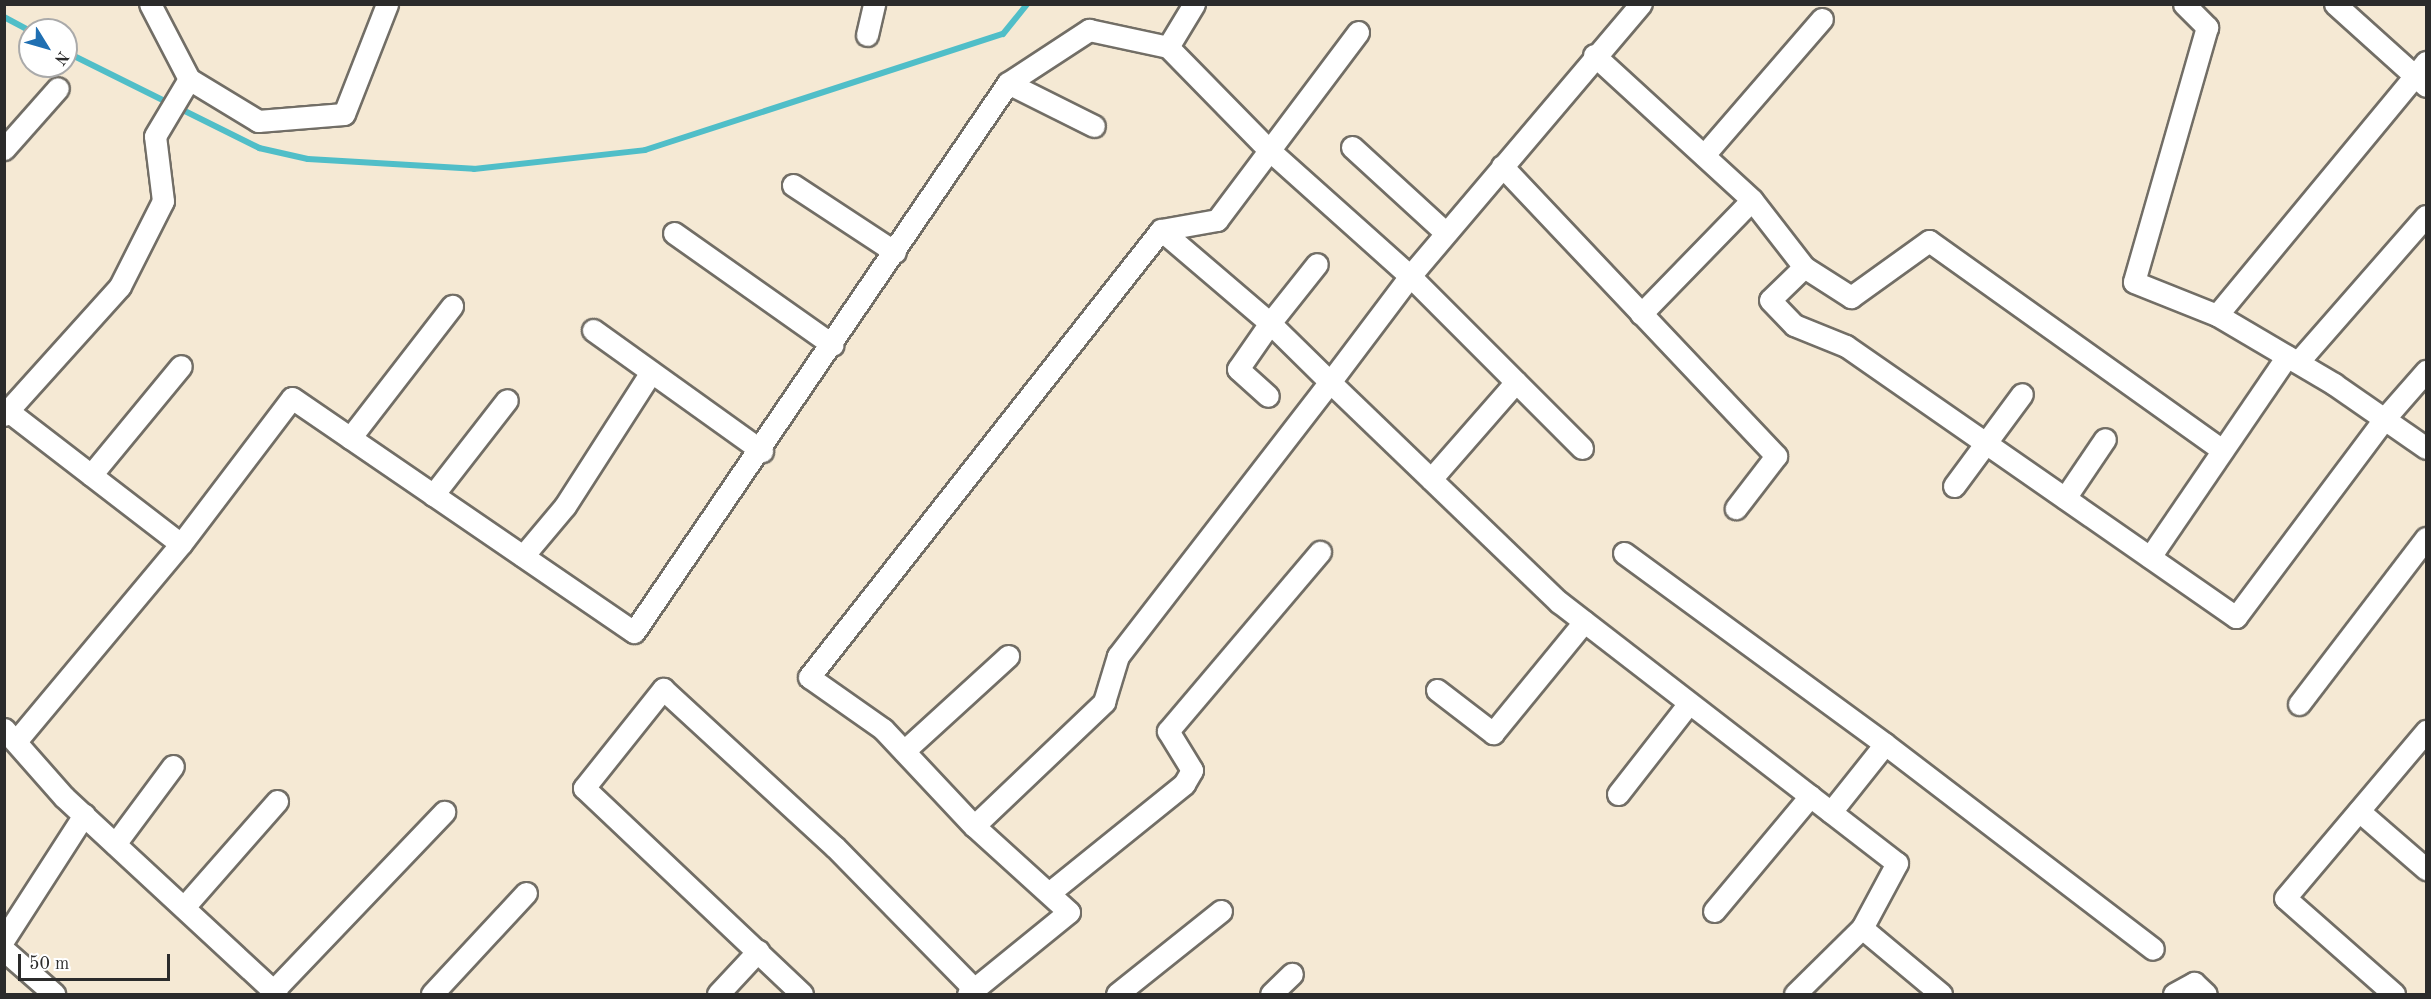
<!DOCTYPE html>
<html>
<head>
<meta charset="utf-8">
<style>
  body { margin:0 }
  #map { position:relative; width:2431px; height:999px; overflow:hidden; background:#f5e9d4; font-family:"Old Standard TT",serif }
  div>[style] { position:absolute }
  .stream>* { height:6px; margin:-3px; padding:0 3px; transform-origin:3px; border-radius:3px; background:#50bec8 }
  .roads { filter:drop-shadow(2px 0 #726e66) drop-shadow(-2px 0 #726e66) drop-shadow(0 2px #726e66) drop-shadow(0 -2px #726e66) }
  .minor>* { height:21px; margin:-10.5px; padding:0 10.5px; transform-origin:10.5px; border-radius:10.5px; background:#fff }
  span { translate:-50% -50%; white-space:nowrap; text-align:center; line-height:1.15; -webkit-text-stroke:6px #fff; paint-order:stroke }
  .frame { position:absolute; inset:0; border:6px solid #2b2b2b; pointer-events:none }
  .north { position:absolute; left:18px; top:18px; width:60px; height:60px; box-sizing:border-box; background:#fff; border:2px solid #aaa; border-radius:50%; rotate:127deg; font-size:16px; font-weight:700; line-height:24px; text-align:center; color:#2b2b2b }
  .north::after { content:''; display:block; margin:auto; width:21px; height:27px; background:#1f6fb2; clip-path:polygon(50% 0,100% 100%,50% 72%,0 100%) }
  .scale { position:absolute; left:18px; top:954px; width:152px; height:27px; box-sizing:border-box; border:3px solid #2b2b2b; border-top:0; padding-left:8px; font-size:18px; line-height:21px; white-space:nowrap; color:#2b2b2b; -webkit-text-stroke:4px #fff; paint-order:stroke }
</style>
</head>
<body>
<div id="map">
  <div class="stream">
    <div style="left:4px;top:17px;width:30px;rotate:28deg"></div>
    <div style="left:66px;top:52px;width:216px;rotate:26.4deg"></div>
    <div style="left:259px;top:148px;width:50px;rotate:12.7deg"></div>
    <div style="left:308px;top:159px;width:166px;rotate:3.4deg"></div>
    <div style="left:474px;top:169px;width:172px;rotate:-6.3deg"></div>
    <div style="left:645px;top:150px;width:376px;rotate:-18deg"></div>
    <div style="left:1003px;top:34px;width:38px;rotate:-51deg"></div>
  </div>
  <div class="roads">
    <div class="minor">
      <div style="left:150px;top:4px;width:85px;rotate:62.5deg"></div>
      <div style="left:189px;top:79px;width:81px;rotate:31.3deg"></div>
      <div style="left:258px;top:121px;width:86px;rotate:-4.7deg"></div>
      <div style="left:344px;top:114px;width:118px;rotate:-68.6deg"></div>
      <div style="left:1194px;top:4px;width:50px;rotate:121.2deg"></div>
      <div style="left:1168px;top:47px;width:143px;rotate:45.6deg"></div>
      <div style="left:1268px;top:149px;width:191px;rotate:41.8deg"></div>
      <div style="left:1410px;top:276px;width:133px;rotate:127deg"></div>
      <div style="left:1330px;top:382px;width:318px;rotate:43.9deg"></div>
      <div style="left:1559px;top:602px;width:427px;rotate:37.7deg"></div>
      <div style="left:1897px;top:863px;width:74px;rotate:118.3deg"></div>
      <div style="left:1862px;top:928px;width:103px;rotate:39.9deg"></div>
      <div style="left:2184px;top:4px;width:33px;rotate:45deg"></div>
      <div style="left:2207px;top:27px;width:265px;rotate:106deg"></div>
      <div style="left:2134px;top:282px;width:89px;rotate:21.7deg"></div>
      <div style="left:2217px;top:315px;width:136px;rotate:30.5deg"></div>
      <div style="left:2334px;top:384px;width:112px;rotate:34.8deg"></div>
      <div style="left:2335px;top:4px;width:108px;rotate:42deg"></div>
      <div style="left:2415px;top:76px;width:18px;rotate:-52deg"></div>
      <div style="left:867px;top:35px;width:32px;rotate:-77deg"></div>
      <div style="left:1594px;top:55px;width:214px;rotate:42.5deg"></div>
      <div style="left:1752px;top:200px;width:85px;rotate:52.2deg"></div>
      <div style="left:1804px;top:267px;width:47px;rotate:135.9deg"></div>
      <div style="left:1770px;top:300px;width:35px;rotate:46deg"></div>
      <div style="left:1794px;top:325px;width:56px;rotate:22deg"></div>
      <div style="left:1846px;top:346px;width:475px;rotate:34.8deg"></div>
      <div style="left:2236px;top:617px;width:247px;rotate:-53.2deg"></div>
      <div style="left:2384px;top:419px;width:64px;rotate:-48.8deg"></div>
      <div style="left:1008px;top:83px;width:96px;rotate:26.6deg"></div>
      <div style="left:1352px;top:147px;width:127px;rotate:42.5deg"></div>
      <div style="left:4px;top:149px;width:81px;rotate:-48.5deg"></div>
      <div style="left:1704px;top:155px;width:180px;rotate:-49.1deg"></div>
      <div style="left:1502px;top:166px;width:399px;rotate:46.6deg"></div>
      <div style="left:1776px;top:456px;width:66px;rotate:127.6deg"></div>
      <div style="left:793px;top:185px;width:122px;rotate:33.3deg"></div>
      <div style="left:1161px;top:230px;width:57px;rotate:-10.1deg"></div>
      <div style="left:1217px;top:220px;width:235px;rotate:-53.1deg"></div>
      <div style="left:674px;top:233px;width:194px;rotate:35.2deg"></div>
      <div style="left:1804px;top:267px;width:56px;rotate:32.6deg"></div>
      <div style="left:1851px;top:297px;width:96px;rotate:-35.7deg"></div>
      <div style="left:1929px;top:241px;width:360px;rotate:35.5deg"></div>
      <div style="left:1641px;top:314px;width:159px;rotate:-45.8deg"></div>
      <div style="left:2217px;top:315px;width:310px;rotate:-50.4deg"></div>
      <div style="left:2415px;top:76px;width:15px;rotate:42deg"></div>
      <div style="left:593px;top:330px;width:208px;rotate:35.6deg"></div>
      <div style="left:2298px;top:362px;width:194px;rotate:-48.8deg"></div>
      <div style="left:8px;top:411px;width:218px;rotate:37.6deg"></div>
      <div style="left:4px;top:415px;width:173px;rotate:-48deg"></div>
      <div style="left:120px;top:286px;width:95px;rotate:-63.2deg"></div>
      <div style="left:163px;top:201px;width:65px;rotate:-97deg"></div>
      <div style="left:155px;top:136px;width:66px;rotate:-59.2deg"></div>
      <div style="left:350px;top:438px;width:167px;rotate:-52.3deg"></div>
      <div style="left:1582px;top:448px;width:243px;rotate:-135deg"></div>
      <div style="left:1410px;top:276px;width:357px;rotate:-49.7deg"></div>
      <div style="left:91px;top:475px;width:141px;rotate:-50.5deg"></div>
      <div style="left:1431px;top:479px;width:129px;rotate:-48.8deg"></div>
      <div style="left:1954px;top:486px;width:114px;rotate:-53.5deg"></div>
      <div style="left:433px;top:495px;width:120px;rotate:-52.1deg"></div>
      <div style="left:2065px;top:498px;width:71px;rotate:-55.9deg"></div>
      <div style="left:1624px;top:553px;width:323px;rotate:36.2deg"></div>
      <div style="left:1885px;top:744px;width:87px;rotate:128.5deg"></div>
      <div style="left:523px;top:556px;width:65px;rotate:-50deg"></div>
      <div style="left:565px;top:506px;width:156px;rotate:-57.3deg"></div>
      <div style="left:2150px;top:557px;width:243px;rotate:-55.7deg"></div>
      <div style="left:1437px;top:690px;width:71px;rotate:37.5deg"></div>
      <div style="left:1493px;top:733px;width:144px;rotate:-50.7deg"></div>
      <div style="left:2299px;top:704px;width:209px;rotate:-52.6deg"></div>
      <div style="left:4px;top:729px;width:91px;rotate:48.6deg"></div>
      <div style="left:64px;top:797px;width:290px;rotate:42.8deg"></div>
      <div style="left:17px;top:740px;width:256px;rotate:-50.1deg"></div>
      <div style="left:181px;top:544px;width:183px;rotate:-52.8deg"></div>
      <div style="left:292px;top:398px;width:414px;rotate:34.4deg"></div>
      <div style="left:634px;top:632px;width:664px;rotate:-55.74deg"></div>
      <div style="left:1008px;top:83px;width:97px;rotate:-33.2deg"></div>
      <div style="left:1089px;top:30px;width:81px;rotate:12.1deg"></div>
      <div style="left:1885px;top:744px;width:337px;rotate:37.4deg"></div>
      <div style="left:904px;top:751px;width:141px;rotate:-42.4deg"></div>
      <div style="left:1618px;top:794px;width:115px;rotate:-52deg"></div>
      <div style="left:2359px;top:811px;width:89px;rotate:40.9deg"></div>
      <div style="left:974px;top:826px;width:133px;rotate:-133.2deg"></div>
      <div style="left:883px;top:729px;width:90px;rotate:-144.9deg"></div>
      <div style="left:809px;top:677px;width:569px;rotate:-51.78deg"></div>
      <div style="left:1161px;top:230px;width:143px;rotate:40.5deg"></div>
      <div style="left:1270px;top:323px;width:56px;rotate:124.8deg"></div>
      <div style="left:1238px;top:369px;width:40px;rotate:42deg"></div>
      <div style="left:115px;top:844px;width:97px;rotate:-53.4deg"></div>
      <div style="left:1049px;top:893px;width:174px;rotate:-38.9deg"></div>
      <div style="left:1184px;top:784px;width:16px;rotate:-60deg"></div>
      <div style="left:1192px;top:770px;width:46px;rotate:-121.6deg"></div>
      <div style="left:1168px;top:731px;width:235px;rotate:-49.7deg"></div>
      <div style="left:184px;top:907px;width:141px;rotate:-48.7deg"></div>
      <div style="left:1714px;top:911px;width:150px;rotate:-50.1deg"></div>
      <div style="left:4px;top:939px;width:148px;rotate:-57.2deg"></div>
      <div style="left:4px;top:950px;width:67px;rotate:41.3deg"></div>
      <div style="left:273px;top:991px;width:248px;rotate:-46.3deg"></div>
      <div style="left:432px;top:994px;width:138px;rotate:-47.1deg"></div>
      <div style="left:718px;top:994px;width:59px;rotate:-47.1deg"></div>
      <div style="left:802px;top:994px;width:300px;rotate:-136.6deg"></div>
      <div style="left:584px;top:788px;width:127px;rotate:-51.4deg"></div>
      <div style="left:663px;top:689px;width:234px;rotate:42.6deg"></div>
      <div style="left:835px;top:847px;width:199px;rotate:45.6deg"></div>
      <div style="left:968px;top:994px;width:130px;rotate:-39.1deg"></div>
      <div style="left:1069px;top:912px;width:128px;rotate:-137.8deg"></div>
      <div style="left:974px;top:826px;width:180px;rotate:-43.6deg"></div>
      <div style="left:1104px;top:702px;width:48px;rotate:-73.1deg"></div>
      <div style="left:1118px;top:656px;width:346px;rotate:-52.3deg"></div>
      <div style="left:1330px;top:382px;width:84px;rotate:-135.5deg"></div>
      <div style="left:1270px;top:323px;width:75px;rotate:-51.5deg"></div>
      <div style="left:1117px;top:994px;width:133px;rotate:-38.6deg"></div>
      <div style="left:1271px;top:994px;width:29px;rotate:-44deg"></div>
      <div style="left:1795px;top:994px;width:94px;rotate:-44.6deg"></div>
      <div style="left:2174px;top:994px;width:23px;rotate:-29deg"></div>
      <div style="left:2194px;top:983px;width:16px;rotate:43deg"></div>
      <div style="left:2394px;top:994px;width:145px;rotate:-138.6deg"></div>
      <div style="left:2285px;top:898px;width:219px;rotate:-49.8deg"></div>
    </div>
  </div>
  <div class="frame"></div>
  <div class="north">N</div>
  <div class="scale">50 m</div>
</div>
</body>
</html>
